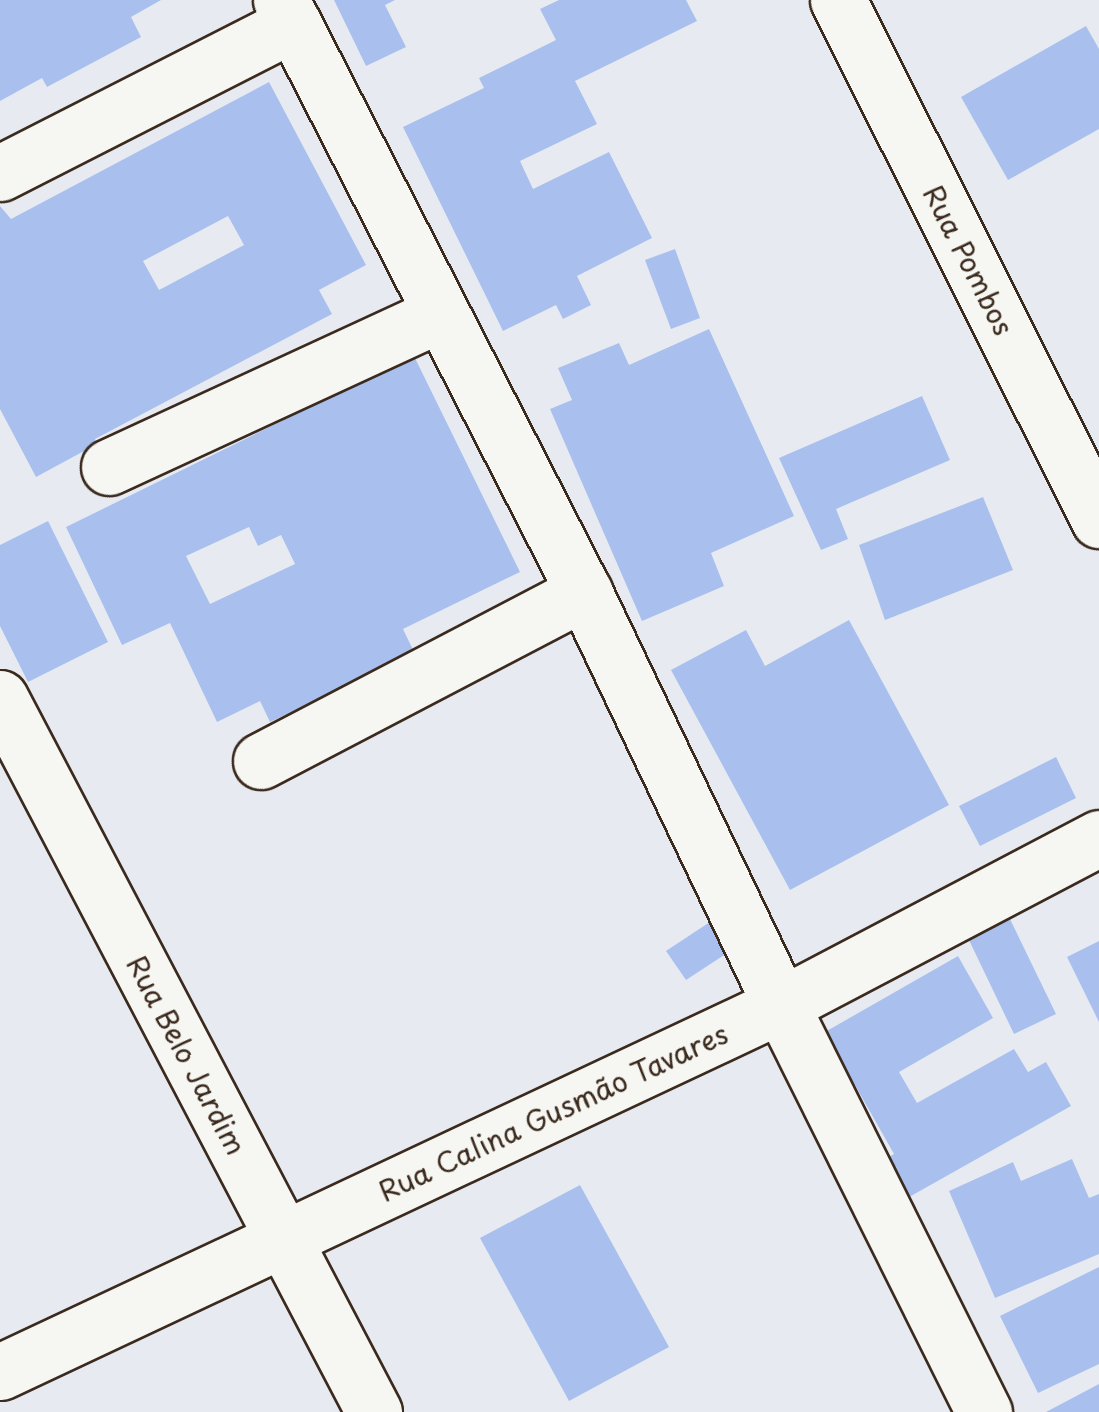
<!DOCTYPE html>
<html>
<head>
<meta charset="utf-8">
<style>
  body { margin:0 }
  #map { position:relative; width:1099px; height:1412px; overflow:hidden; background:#e7ebf1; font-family:"Playpen Sans",sans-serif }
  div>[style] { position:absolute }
  .building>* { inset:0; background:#a9c0ee }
  .roads { filter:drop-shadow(2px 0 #3b2a1e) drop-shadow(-2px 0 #3b2a1e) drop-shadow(0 2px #3b2a1e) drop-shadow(0 -2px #3b2a1e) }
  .street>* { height:55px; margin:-27.5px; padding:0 27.5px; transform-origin:27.5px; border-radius:27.5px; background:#f6f6f2 }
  span { translate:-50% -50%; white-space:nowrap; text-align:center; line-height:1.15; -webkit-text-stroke:8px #f6f6f2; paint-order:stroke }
  .street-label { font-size:28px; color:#3b2a1e }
</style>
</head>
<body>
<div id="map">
  <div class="building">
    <div style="clip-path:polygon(0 0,161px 0,131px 17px,141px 37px,47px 87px,42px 78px,0 101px)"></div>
    <div style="clip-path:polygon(334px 0,395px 0,385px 5px,406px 47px,366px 66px)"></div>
    <div style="clip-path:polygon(559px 0,686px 0,697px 21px,575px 81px,597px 124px,520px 161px,533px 189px,609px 152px,652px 238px,577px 276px,591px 305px,563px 319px,556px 305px,503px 331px,403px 127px,484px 88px,479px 78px,556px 40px,540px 9px)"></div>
    <div style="clip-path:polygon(1086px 26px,1099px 49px,1099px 129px,1008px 180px,961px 97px)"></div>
    <div style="clip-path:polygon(evenodd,269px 82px,366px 265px,319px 290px,332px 314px,95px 439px,97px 444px,36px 477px,0 409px,0 206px,11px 219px,269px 82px,228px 216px,244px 245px,159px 290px,143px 261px,228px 216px)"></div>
    <div style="clip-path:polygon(675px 249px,700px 318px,671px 329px,645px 260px)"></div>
    <div style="clip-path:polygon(709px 329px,794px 516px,711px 553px,724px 586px,642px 621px,550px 409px,572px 400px,558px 368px,619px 343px,629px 365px)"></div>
    <div style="clip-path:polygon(evenodd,414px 356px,520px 572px,403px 629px,415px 654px,270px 722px,260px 701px,217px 722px,170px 623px,122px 645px,66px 527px,414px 356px,249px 527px,258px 546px,281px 535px,295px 564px,210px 604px,186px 556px,249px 527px)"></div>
    <div style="clip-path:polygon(922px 396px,950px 460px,836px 509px,848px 539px,821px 550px,779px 458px)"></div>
    <div style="clip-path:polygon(983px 497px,1013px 570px,885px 620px,859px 545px)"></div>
    <div style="clip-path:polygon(48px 521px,108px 642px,28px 682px,0 626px,0 545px)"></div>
    <div style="clip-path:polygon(849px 620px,949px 805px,790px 890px,671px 670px,746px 630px,765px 666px)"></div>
    <div style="clip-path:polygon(1056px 757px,1076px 798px,980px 846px,959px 806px)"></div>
    <div style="clip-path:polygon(725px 912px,744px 942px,686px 980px,666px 951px)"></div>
    <div style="clip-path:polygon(1009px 917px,1056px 1014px,1014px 1034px,968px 938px)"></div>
    <div style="clip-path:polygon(1099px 941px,1099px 1022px,1067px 957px)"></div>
    <div style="clip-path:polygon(958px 956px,993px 1018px,899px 1072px,917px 1103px,1014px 1049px,1028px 1072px,1046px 1062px,1071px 1106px,895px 1205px,873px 1166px,894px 1154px,825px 1032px)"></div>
    <div style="clip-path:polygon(1072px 1159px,1089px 1198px,1099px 1194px,1099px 1254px,995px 1298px,949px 1191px,1013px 1162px,1021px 1181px)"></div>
    <div style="clip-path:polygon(580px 1185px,669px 1347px,569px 1401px,480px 1238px)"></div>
    <div style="clip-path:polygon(1099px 1267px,1099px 1364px,1038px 1393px,1000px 1316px)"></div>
    <div style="clip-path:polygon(1099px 1384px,1099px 1412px,1046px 1412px)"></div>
  </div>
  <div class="roads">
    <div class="street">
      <div style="left:281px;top:0;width:665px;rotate:62.9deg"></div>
      <div style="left:584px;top:592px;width:458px;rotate:64.5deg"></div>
      <div style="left:781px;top:1005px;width:455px;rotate:63.5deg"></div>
      <div style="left:838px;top:0;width:582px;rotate:63.35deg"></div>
      <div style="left:0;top:173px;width:329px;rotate:-27deg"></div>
      <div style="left:109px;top:467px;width:365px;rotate:-24.8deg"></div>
      <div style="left:0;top:698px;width:806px;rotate:62.35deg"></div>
      <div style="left:261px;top:761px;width:365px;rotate:-27.6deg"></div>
      <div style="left:0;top:1372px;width:863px;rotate:-25.17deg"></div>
      <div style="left:781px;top:1005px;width:359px;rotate:-27.7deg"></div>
    </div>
  </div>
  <div class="street-label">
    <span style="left:969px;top:260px;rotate:63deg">Rua Pombos</span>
    <span style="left:187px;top:1055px;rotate:62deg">Rua Belo Jardim</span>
    <span style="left:553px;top:1112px;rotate:-25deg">Rua Calina Gusmão Tavares</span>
  </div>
</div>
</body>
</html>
